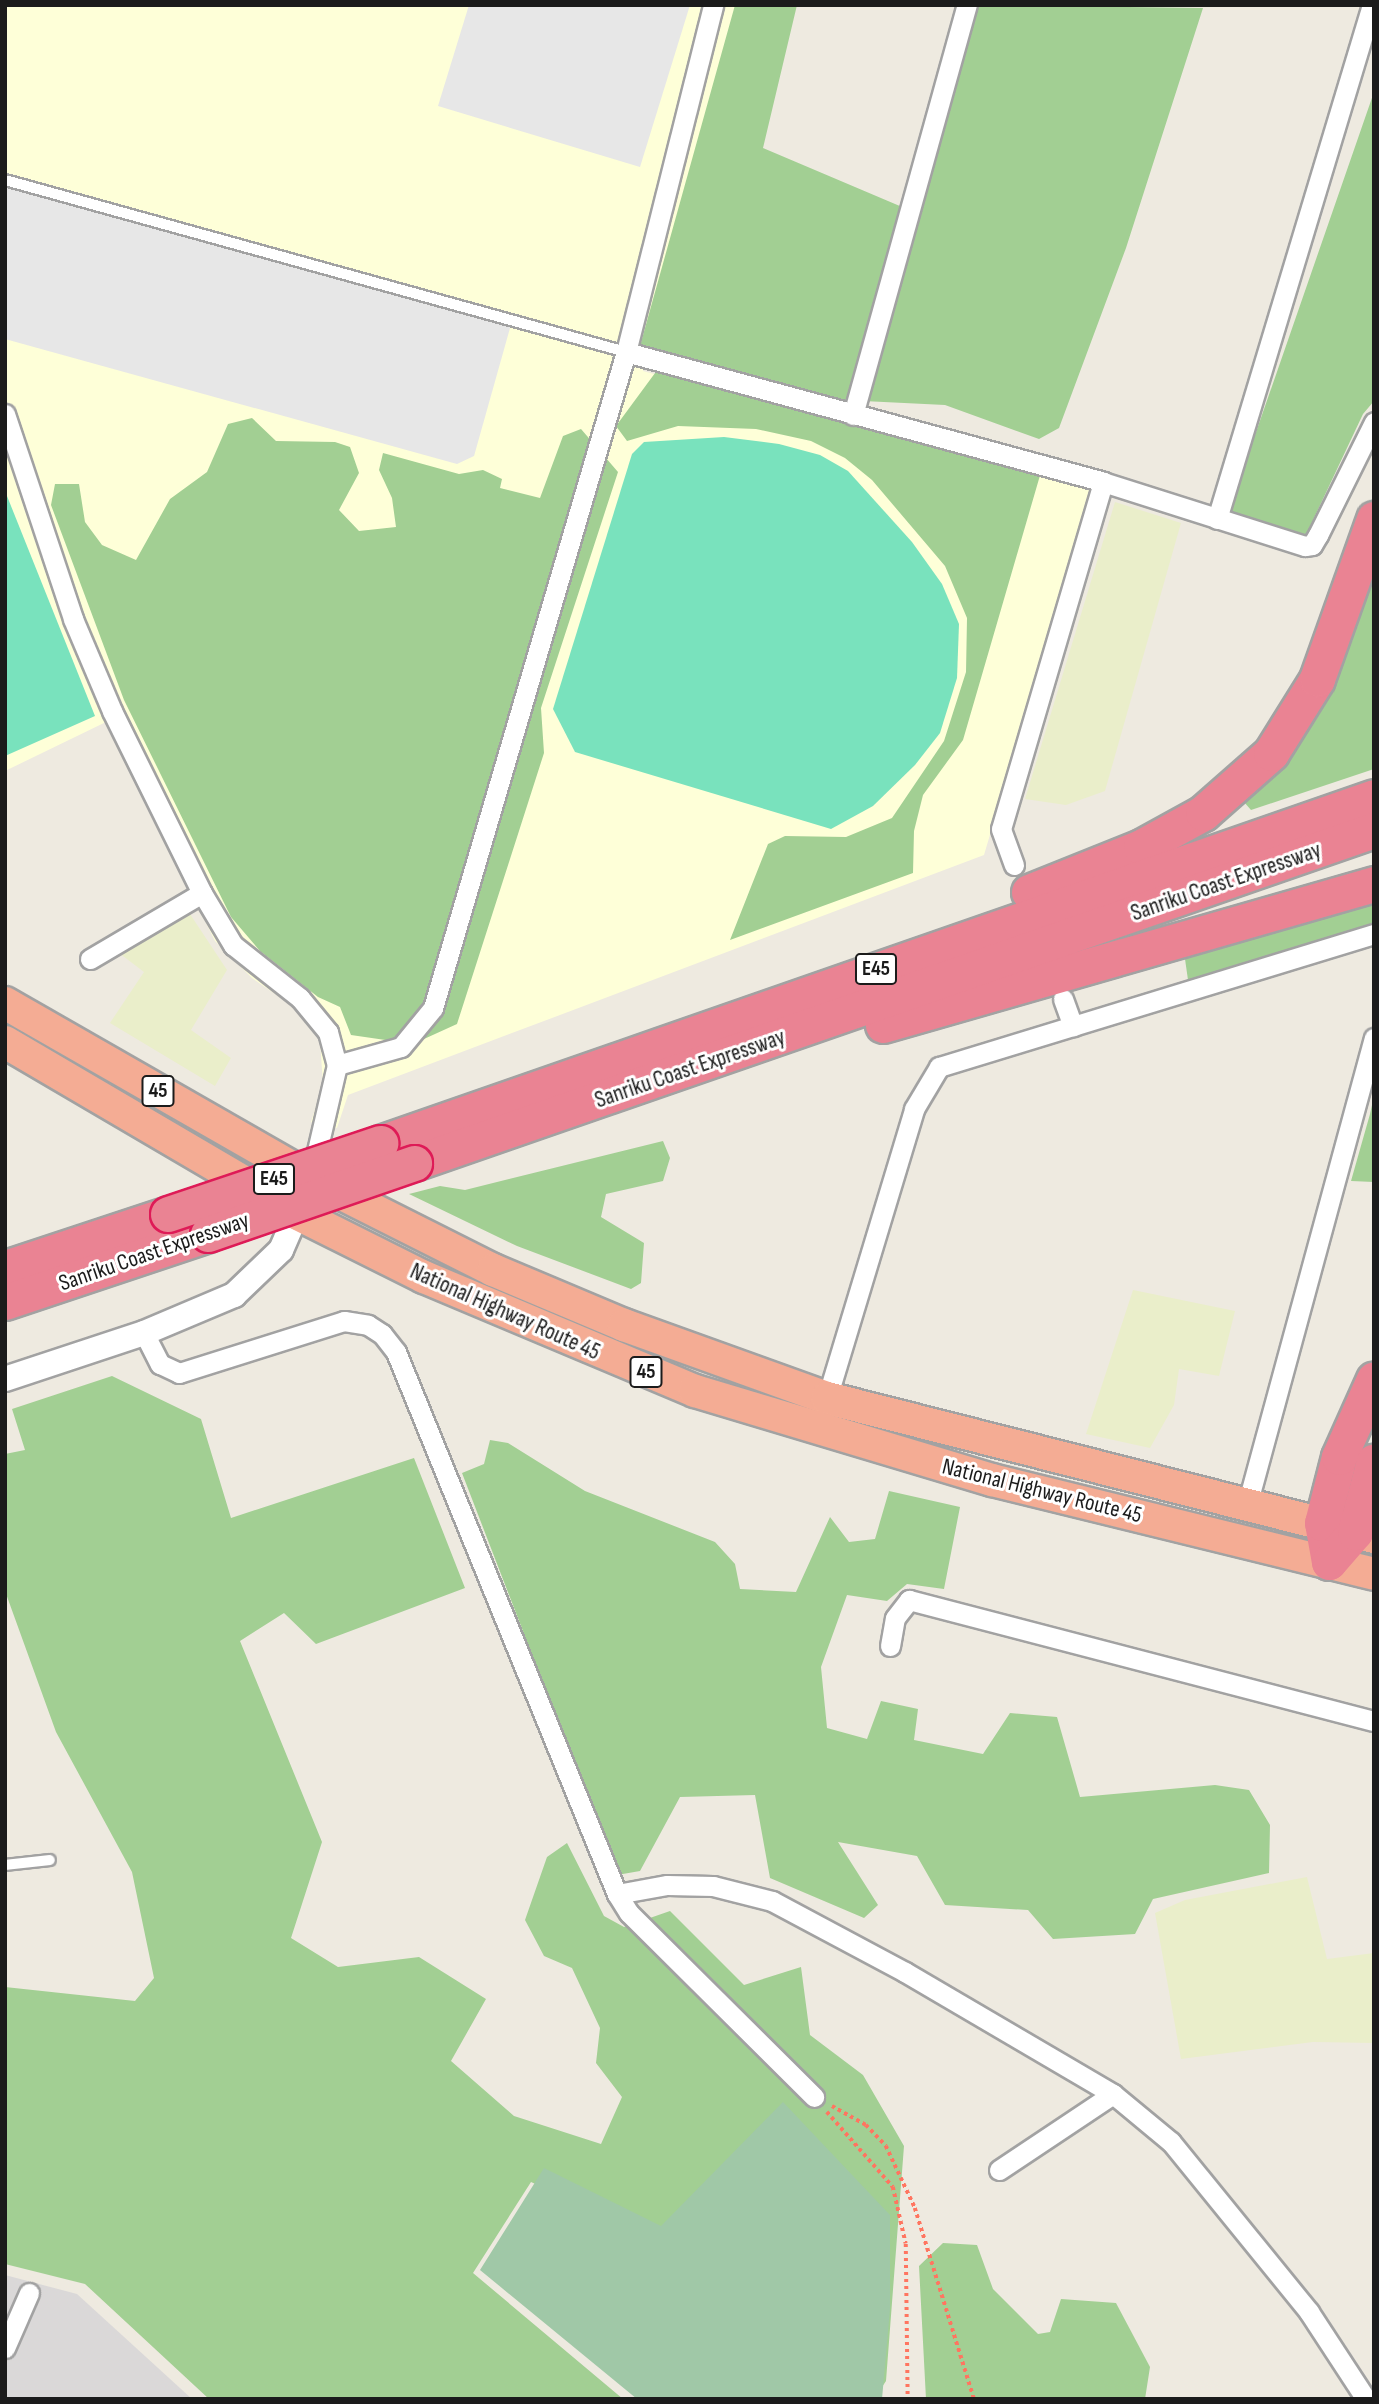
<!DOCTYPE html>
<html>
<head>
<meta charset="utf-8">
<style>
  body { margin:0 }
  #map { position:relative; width:1379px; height:2404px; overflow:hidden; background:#eeeae0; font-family:"Sofia Sans Condensed",sans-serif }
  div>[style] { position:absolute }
  .residential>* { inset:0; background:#dad8d8 }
  .education>* { inset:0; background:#feffd8 }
  .farmland>* { inset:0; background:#eaeeca }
  .forest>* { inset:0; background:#a2cf93 }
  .cemetery>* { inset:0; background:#a0c8a7 }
  .pitch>* { inset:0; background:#79e2bd }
  .parking>* { inset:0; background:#e7e7e7 }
  .path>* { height:3.5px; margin-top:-1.75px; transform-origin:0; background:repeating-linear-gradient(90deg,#ff7560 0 3.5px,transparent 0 7px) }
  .roads { filter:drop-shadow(2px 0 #a2a2a2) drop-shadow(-2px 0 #a2a2a2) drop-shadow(0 2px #a2a2a2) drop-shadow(0 -2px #a2a2a2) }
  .service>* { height:10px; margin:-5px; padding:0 5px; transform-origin:5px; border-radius:5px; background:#fff }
  .minor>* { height:19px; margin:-9.5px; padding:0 9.5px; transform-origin:9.5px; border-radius:9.5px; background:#fff }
  .tertiary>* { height:24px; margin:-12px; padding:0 12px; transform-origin:12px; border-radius:12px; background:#fff }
  .trunk>* { height:32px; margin:-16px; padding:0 16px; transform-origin:16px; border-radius:16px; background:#f4ac94 }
  .motorway>* { height:35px; margin:-17.5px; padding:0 17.5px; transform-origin:17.5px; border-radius:17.5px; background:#ea8393 }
  .bridges { filter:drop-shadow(2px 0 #de1b57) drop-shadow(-2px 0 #de1b57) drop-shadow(0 2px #de1b57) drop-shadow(0 -2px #de1b57) }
  .motorway-bridge>* { height:35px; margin:-17.5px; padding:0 17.5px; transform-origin:17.5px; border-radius:17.5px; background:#ea8393 }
  span { translate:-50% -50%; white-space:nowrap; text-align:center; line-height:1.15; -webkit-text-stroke:6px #fff; paint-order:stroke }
  .shield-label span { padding:2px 5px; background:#fff; border:2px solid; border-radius:5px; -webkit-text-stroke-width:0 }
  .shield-label { font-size:21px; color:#1b1b1b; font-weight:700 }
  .street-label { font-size:23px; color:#1b1b1b }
  .frame { position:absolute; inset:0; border:7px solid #1b1b1b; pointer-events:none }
</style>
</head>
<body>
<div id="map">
  <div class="residential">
    <div style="clip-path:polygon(5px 2275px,77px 2294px,192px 2399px,5px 2399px)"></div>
  </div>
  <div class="education">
    <div style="clip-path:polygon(5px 5px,745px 5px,643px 371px,1092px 490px,984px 855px,348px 1095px,337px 1128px,311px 1122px,323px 1084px,320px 1041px,291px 1005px,252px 978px,215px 941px,106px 722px,5px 771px)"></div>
  </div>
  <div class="farmland">
    <div style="clip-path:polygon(1115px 502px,1181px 523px,1105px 791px,1066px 805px,1025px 799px)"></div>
    <div style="clip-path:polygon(180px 911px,188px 911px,227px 970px,191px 1030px,231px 1058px,215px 1086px,110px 1023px,144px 972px,119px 953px)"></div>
    <div style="clip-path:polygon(1133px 1290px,1235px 1311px,1219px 1376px,1179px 1369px,1174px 1405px,1150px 1448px,1086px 1434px)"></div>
    <div style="clip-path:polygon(1307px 1877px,1327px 1959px,1374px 1953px,1374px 2043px,1313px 2042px,1181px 2059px,1155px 1913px,1185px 1900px)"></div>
  </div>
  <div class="forest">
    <div style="clip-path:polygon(735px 5px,797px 5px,763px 148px,921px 215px,977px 5px,1203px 8px,1126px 248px,1059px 428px,1039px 439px,945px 405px,843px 400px,640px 346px)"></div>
    <div style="clip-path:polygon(1374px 92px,1374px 401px,1363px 414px,1306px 535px,1228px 513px)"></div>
    <div style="clip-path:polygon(658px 369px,1041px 472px,963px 740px,923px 795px,914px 831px,913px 873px,730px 940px,768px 844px,785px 836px,846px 837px,892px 818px,944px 741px,966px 672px,967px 618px,945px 566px,872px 480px,845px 458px,811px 441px,756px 429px,678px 426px,627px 441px,616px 426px)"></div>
    <div style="clip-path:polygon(252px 418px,276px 441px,335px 442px,350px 447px,359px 473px,339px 510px,359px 531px,396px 527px,392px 498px,379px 470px,383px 453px,459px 474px,483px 470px,502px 479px,500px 488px,540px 498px,563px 436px,581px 429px,618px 472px,541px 708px,544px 753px,457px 1024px,413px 1044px,351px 1035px,340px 1007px,318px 997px,260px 951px,231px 917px,124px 700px,51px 505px,55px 484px,79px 484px,85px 522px,102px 545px,136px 560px,170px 499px,207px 472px,228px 424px)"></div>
    <div style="clip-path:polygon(1374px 568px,1374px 769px,1251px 810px,1244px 802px,1287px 763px,1321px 711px,1350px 642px)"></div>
    <div style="clip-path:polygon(1374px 904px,1374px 923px,1188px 980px,1185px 959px)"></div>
    <div style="clip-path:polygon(1374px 1096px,1374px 1182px,1351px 1181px,1370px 1114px)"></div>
    <div style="clip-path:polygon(663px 1141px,670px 1158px,663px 1181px,606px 1194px,601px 1217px,644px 1243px,641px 1283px,631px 1289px,517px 1246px,409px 1194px,440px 1186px,465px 1190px)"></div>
    <div style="clip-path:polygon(112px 1376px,201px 1419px,231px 1518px,414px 1458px,465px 1588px,316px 1644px,284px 1613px,240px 1641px,322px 1842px,291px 1938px,338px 1967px,419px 1957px,486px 1999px,451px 2061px,514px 2116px,601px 2144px,622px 2097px,596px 2063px,600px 2028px,572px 1968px,544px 1956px,525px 1920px,547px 1857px,567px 1843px,604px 1916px,624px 1927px,670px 1911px,744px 1985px,801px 1967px,810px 2035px,863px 2075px,904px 2146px,886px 2381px,874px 2399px,656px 2238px,531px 2182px,473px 2273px,623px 2399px,209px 2399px,85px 2284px,5px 2264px,5px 1987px,135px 2001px,154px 1978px,132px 1872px,56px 1732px,5px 1591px,5px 1454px,25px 1450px,12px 1409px)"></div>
    <div style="clip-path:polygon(490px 1440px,508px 1443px,585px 1491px,715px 1542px,735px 1564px,740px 1589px,796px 1592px,830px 1517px,849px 1542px,875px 1539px,889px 1491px,960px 1507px,944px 1589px,907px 1584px,887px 1601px,847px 1595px,821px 1667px,827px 1728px,867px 1739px,881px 1701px,918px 1709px,914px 1740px,983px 1754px,1010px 1713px,1057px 1717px,1080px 1797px,1215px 1785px,1249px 1790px,1270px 1825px,1269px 1873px,1153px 1899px,1135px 1934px,1053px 1939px,1028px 1910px,945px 1905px,917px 1856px,838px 1842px,878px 1905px,864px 1918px,770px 1878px,755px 1795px,680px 1797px,640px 1871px,617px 1875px,462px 1473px,484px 1464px)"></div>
    <div style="clip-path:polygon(943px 2243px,977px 2245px,993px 2289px,1038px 2334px,1050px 2332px,1061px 2299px,1116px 2303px,1150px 2367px,1145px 2399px,926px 2399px,919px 2266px)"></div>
  </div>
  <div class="cemetery">
    <div style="clip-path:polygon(783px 2102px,890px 2215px,890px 2309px,882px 2399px,637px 2399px,480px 2270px,544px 2168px,661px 2226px)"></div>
  </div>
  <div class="pitch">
    <div style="clip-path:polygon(724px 437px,779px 444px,820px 455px,848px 471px,912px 542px,942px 584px,959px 624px,957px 678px,940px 733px,915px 765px,873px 806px,831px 829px,575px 752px,553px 709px,632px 454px,644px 442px)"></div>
    <div style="clip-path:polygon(5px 491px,95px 716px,5px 756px)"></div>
  </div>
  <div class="parking">
    <div style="clip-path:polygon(469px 5px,690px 5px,640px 167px,438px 106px)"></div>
    <div style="clip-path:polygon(5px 182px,512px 321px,474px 456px,457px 464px,5px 339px)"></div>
  </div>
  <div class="path">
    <div style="left:832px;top:2106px;width:39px;rotate:29deg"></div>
    <div style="left:866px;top:2125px;width:29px;rotate:46deg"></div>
    <div style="left:886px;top:2146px;width:68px;rotate:64.9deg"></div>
    <div style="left:915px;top:2208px;width:200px;rotate:72.8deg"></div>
    <div style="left:827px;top:2112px;width:100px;rotate:48.7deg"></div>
    <div style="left:893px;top:2187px;width:58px;rotate:77.2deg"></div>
    <div style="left:906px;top:2244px;width:155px;rotate:89.3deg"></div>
  </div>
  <div class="roads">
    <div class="service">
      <div style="left:5px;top:180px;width:644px;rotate:15.48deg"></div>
      <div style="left:5px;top:1865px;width:45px;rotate:-6.3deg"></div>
    </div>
    <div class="minor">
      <div style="left:626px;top:352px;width:494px;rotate:15.2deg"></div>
      <div style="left:1103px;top:482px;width:212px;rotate:17.6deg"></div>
      <div style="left:1305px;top:546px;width:7px;rotate:-8deg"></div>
      <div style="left:1312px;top:545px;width:12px;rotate:-59deg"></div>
      <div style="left:1318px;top:535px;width:126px;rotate:-63.6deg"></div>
      <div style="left:5px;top:414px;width:216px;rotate:71.6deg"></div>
      <div style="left:73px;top:619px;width:100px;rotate:67deg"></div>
      <div style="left:112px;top:711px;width:203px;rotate:63.7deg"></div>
      <div style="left:202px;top:893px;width:61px;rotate:59.2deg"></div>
      <div style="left:233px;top:945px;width:85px;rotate:38.3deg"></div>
      <div style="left:300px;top:998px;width:44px;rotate:50.5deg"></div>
      <div style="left:328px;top:1032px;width:34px;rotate:75deg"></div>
      <div style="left:337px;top:1065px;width:106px;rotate:103.1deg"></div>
      <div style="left:853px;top:415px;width:426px;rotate:-74.5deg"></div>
      <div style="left:1217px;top:519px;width:537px;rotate:-73.22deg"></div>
      <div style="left:1014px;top:865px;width:38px;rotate:-110deg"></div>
      <div style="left:1001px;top:829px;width:362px;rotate:-73.6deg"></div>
      <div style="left:90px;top:959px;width:130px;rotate:-30.5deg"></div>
      <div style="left:1063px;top:999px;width:29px;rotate:70deg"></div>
      <div style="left:337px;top:1065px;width:66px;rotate:-15.7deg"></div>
      <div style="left:401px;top:1047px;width:50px;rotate:-50.6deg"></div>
      <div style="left:433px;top:1008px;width:684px;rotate:-73.61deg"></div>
      <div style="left:626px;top:352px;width:358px;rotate:-75.9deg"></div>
      <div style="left:144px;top:1333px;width:35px;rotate:63deg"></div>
      <div style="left:160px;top:1364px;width:21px;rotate:25deg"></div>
      <div style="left:179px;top:1373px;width:173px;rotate:-17.5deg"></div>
      <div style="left:344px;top:1321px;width:24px;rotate:9deg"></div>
      <div style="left:368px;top:1325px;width:17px;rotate:33deg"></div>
      <div style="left:382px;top:1334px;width:23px;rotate:52deg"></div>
      <div style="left:396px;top:1352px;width:585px;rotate:67.82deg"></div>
      <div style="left:617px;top:1894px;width:22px;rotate:58deg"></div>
      <div style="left:629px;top:1913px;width:261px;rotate:44.8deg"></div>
      <div style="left:827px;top:1398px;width:302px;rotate:-73.2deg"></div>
      <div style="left:914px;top:1109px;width:49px;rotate:-59.2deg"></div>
      <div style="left:939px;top:1067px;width:455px;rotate:-17deg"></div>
      <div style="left:1247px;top:1505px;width:484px;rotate:-74.8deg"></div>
      <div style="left:890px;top:1646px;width:28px;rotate:-80deg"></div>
      <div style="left:895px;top:1618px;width:23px;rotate:-52deg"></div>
      <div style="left:909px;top:1600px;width:480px;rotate:14.6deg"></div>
      <div style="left:617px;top:1894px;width:51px;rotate:-10.2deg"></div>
      <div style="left:667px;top:1885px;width:46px;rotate:1.2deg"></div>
      <div style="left:713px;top:1886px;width:61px;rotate:14.3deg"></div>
      <div style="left:772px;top:1901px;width:151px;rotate:28.1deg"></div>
      <div style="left:905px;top:1972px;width:241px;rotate:30.4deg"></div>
      <div style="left:1113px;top:2094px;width:75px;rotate:39.6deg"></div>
      <div style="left:1171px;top:2142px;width:219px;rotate:50.9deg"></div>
      <div style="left:1309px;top:2312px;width:104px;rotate:56.8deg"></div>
      <div style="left:999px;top:2170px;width:137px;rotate:-33.7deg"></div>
      <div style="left:5px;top:2348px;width:60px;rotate:-66.4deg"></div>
    </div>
    <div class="tertiary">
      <div style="left:5px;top:1379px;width:146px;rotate:-18.3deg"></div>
      <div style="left:144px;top:1333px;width:98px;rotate:-22.9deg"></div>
      <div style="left:234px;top:1295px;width:65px;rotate:-43.8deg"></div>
      <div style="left:281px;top:1250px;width:58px;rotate:-66.5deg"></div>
    </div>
    <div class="trunk">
      <div style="left:5px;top:1003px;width:352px;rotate:29.8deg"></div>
      <div style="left:310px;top:1178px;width:205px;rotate:26.7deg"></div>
      <div style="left:493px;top:1270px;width:142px;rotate:22.8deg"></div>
      <div style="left:624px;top:1325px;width:216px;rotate:19.8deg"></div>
      <div style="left:827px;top:1398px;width:564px;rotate:14.26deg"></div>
      <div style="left:5px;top:1042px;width:340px;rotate:30.4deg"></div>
      <div style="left:298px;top:1214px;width:141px;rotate:26.6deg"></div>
      <div style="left:424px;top:1277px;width:294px;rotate:22.8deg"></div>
      <div style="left:695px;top:1391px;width:310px;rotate:16.7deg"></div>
      <div style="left:992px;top:1480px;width:393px;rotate:13.8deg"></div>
    </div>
    <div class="motorway">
      <div style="left:1029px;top:892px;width:121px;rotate:-21.9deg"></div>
      <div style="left:1141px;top:847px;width:71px;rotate:-28.7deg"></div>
      <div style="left:1203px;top:813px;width:91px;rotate:-41.4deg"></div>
      <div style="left:1271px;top:753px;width:87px;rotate:-58.1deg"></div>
      <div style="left:1317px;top:679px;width:170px;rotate:-70.4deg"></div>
      <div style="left:883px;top:1025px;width:511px;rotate:-16.02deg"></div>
      <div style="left:380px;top:1143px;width:1052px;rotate:-19.19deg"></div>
      <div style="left:414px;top:1163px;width:1016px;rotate:-19.13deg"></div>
      <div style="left:5px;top:1268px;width:172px;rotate:-18.3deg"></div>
      <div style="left:5px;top:1302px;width:214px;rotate:-18.5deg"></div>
      <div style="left:1329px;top:1562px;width:40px;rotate:-100deg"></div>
      <div style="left:1322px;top:1523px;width:68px;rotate:-75.6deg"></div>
      <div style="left:1339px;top:1457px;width:85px;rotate:-65.8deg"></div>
      <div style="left:1329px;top:1562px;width:40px;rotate:-49deg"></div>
      <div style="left:1355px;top:1532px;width:73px;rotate:-75deg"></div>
    </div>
  </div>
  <div class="bridges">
    <div class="motorway-bridge">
      <div style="left:168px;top:1214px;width:224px;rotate:-18.5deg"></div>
      <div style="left:208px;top:1234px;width:218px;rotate:-19deg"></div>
    </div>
  </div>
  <div class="shield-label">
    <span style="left:876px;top:969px">E45</span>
    <span style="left:158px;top:1091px">45</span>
    <span style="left:274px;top:1179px">E45</span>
    <span style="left:646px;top:1372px">45</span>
  </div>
  <div class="street-label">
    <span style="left:1226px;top:882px;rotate:-19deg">Sanriku Coast Expressway</span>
    <span style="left:690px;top:1069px;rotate:-19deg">Sanriku Coast Expressway</span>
    <span style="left:154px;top:1252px;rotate:-19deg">Sanriku Coast Expressway</span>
    <span style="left:505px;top:1312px;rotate:24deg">National Highway Route 45</span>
    <span style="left:1042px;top:1491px;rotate:14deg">National Highway Route 45</span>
  </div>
  <div class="frame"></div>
</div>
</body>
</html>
